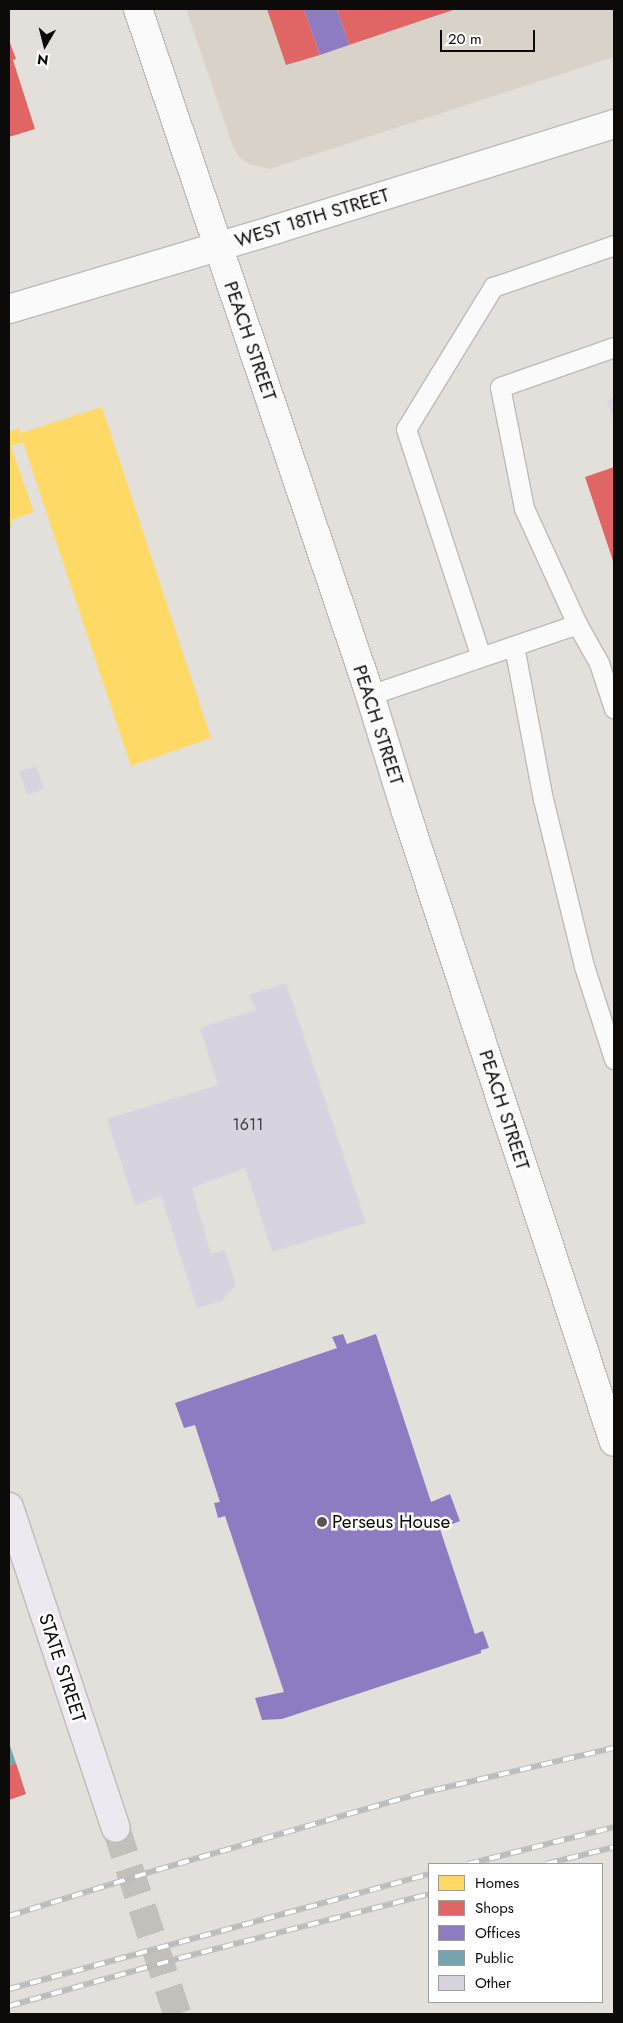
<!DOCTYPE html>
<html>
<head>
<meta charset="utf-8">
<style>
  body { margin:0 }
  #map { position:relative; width:623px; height:2023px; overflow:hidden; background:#e3e0dc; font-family:Jost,sans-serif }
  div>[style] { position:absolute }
  .built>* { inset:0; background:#d9d2c9 }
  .homes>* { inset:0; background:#ffd966 }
  .shops>* { inset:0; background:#e06666 }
  .offices>* { inset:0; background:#8e7cc3 }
  .public>* { inset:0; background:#76a5af }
  .building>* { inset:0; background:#d9d3df }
  .primary-tunnel>* { height:28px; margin-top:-14px; transform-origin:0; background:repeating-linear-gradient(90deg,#c3c0bc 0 28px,transparent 0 42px) }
  .roads { filter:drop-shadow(1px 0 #bdbbb8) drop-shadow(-1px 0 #bdbbb8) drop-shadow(0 1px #bdbbb8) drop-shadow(0 -1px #bdbbb8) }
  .service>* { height:19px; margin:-9.5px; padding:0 9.5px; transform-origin:9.5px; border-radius:9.5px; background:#fbfafa }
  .secondary>* { height:28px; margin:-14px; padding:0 14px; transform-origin:14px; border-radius:14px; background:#fbfafa }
  .primary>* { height:28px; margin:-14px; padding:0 14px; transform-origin:14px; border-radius:14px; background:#eee8f0 }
  .rail>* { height:5.5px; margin-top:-2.75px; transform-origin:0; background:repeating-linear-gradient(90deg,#fff 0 11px,#bdbcbc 0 22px); box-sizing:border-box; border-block:1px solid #bdbcbc }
  .dots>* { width:14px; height:14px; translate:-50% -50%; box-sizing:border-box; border:2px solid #fff; border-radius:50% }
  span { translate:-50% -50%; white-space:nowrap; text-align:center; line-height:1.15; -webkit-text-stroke:5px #fff; paint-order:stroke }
  .number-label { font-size:16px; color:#403d3e }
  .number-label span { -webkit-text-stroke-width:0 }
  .street-label { font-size:19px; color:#0d0b09 }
  .poi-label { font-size:19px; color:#0d0b09 }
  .left { translate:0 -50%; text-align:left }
  .frame { position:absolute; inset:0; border:10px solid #0d0b09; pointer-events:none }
  .legend { position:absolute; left:428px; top:1863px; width:175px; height:140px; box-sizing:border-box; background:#fff; border:1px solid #9e9d9d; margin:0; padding:6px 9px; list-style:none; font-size:15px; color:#0d0b09 }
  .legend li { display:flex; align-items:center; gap:10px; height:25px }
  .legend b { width:25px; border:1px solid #9e9d9d }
  .north { position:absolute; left:20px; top:20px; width:50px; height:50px; -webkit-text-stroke:4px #fff; paint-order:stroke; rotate:188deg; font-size:14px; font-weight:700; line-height:20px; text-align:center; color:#0d0b09 }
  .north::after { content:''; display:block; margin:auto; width:18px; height:22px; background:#0d0b09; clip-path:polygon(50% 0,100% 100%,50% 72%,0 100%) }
  .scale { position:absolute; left:440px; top:30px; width:95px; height:22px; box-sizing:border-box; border:2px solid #0d0b09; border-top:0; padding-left:6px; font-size:15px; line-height:18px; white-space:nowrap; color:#0d0b09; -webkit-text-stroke:4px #fff; paint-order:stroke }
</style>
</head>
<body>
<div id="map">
  <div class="built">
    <div style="clip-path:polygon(186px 9px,614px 9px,614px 57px,270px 169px,249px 164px,239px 157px,233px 147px)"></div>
  </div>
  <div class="homes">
    <div style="clip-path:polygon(102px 407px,211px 738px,131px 766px,23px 442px,11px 446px,34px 512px,11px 520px,12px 526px,9px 527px,9px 432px,19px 428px,21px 433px)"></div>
  </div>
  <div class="shops">
    <div style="clip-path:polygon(267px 9px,304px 9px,320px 55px,286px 65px)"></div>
    <div style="clip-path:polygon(337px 9px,456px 9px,349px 45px)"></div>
    <div style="clip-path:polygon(9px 40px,16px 59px,13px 60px,35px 129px,9px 137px)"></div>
    <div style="clip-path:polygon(614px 467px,614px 564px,585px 477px)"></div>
    <div style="clip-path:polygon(16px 1763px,26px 1794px,9px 1800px,9px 1765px)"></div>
  </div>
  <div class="offices">
    <div style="clip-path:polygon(304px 9px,337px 9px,349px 45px,320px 55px)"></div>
    <div style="clip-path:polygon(343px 1334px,347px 1344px,376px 1334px,431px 1502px,450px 1494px,460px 1521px,440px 1529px,475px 1634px,483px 1631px,489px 1648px,481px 1650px,481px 1653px,282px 1719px,262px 1720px,255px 1698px,284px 1692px,225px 1516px,218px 1518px,214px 1503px,220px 1502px,195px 1425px,184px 1428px,175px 1403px,337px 1348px,332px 1337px)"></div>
  </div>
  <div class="public">
    <div style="clip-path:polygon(9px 1743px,16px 1763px,9px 1765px)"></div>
  </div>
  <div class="building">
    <div style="clip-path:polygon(614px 398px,614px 421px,607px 401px)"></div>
    <div style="clip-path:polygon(36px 766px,44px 789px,27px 795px,19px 771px)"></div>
    <div style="clip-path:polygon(286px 983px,366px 1223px,272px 1252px,245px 1168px,192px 1188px,211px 1254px,225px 1250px,236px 1284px,222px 1301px,197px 1308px,161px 1196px,135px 1205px,107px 1119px,218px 1085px,200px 1028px,256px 1010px,249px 995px)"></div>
  </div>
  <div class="primary-tunnel">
    <div style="left:116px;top:1828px;width:196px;rotate:71.8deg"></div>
  </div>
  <div class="roads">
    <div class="service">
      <div style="left:577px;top:624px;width:45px;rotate:60.6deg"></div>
      <div style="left:599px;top:663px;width:48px;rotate:71.9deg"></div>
      <div style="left:514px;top:646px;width:156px;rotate:79.3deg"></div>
      <div style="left:543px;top:799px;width:172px;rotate:76.2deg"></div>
      <div style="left:584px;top:966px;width:98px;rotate:72.1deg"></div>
      <div style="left:481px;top:657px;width:240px;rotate:-108.2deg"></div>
      <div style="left:406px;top:429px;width:167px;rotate:-58.5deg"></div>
      <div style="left:493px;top:287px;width:128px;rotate:-19.1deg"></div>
      <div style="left:370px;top:695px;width:219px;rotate:-18.9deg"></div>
      <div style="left:577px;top:624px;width:128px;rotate:-114.6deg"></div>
      <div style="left:524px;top:508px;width:123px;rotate:-101.2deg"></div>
      <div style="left:500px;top:387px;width:121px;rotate:-19.3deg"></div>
    </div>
    <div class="secondary">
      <div style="left:138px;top:9px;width:724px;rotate:71.31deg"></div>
      <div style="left:370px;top:695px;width:122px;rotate:72.9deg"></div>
      <div style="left:406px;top:812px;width:663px;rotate:71.73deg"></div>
      <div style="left:9px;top:309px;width:280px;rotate:-16.6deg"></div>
      <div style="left:277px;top:229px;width:353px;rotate:-17.3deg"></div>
    </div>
    <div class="primary">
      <div style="left:9px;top:1507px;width:338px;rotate:71.6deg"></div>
    </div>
  </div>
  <div class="rail">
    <div style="left:468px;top:1864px;width:151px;rotate:-14.2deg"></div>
    <div style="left:546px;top:1864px;width:70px;rotate:-14deg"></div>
    <div style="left:9px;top:1916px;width:155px;rotate:-17.3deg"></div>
    <div style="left:157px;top:1870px;width:267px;rotate:-16.3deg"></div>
    <div style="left:413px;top:1795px;width:206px;rotate:-13.2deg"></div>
    <div style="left:9px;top:1989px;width:435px;rotate:-15.3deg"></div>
    <div style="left:9px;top:2006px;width:178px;rotate:-15.7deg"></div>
    <div style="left:180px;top:1958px;width:257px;rotate:-14.4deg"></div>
  </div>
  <div class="dots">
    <div style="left:322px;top:1522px;background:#585653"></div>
  </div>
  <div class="number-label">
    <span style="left:248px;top:1125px">1611</span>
  </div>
  <div class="street-label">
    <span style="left:312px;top:218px;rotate:-17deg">WEST 18TH STREET</span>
    <span style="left:250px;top:341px;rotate:71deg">PEACH STREET</span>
    <span style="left:378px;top:725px;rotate:72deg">PEACH STREET</span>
    <span style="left:504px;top:1110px;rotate:72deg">PEACH STREET</span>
    <span style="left:62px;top:1668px;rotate:72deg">STATE STREET</span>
  </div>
  <div class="poi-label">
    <span class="left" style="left:332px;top:1522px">Perseus House</span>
  </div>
  <div class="frame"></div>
  <ul class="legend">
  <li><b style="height:14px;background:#ffd966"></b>Homes</li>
  <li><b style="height:14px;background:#e06666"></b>Shops</li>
  <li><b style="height:14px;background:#8e7cc3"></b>Offices</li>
  <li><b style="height:14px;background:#76a5af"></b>Public</li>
  <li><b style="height:14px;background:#d9d3df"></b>Other</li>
  </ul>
  <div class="north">N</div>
  <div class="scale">20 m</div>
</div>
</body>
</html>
